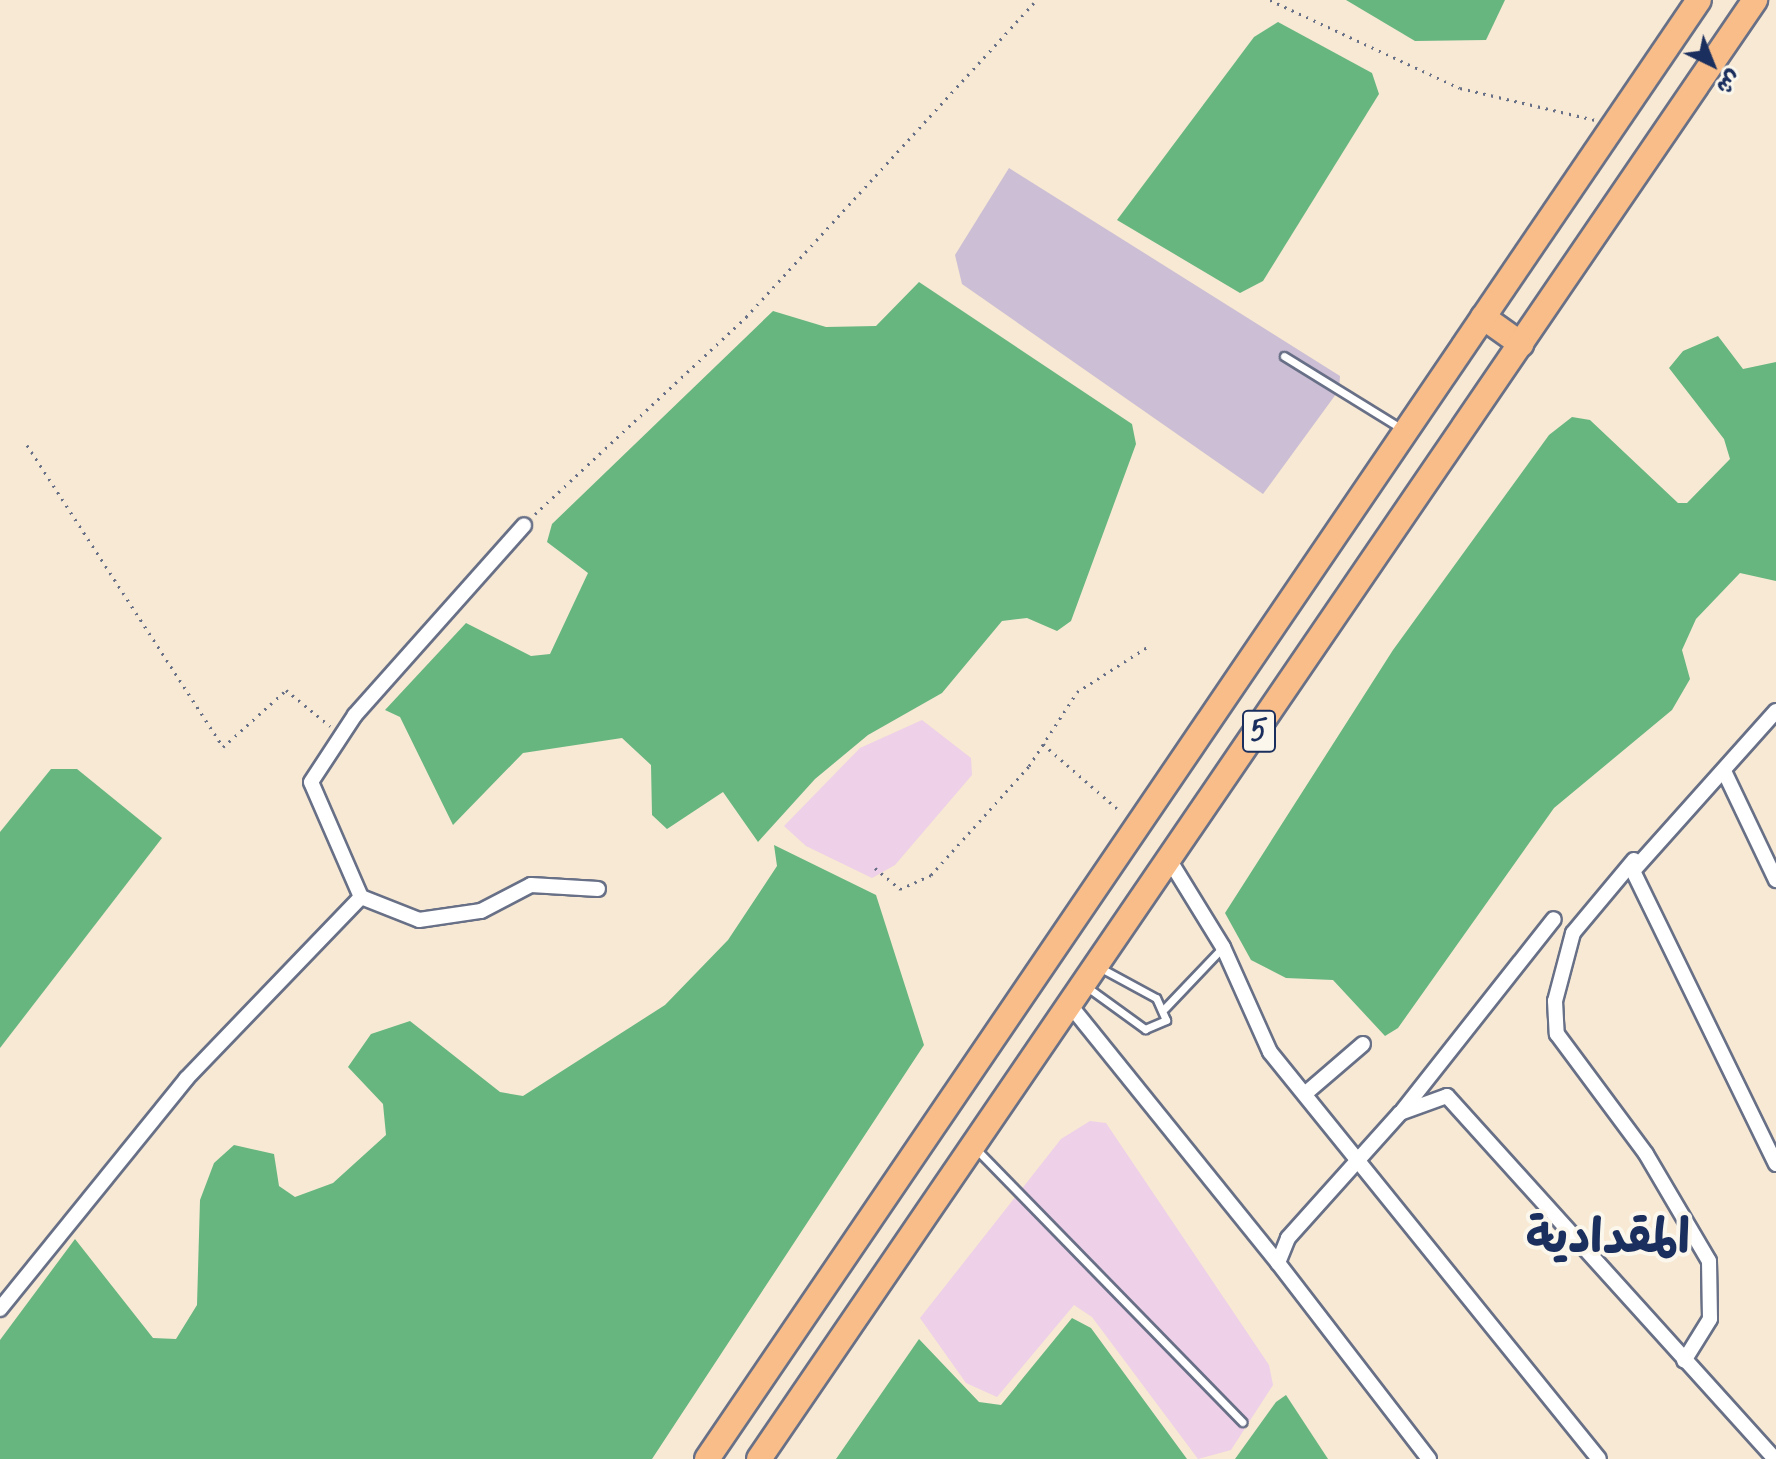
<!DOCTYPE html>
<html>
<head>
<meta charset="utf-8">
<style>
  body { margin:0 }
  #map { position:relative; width:1776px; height:1459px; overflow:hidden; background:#f7e9d3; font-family:Mynerve,"Playpen Sans Arabic",sans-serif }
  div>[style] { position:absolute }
  .built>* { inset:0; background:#eed0e8 }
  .industrial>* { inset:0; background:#ccbed4 }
  .forest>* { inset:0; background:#67b680 }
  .path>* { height:3px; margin-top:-1.5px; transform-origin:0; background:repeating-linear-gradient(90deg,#687087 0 2px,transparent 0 8px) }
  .roads { filter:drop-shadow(2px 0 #687087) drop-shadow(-2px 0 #687087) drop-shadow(0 2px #687087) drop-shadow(0 -2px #687087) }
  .service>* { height:7px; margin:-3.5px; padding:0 3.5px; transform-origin:3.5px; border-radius:3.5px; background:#fff }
  .minor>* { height:14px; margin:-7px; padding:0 7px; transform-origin:7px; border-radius:7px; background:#fff }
  .trunk>* { height:24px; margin:-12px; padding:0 12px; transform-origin:12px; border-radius:12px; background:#f8bd88 }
  span { translate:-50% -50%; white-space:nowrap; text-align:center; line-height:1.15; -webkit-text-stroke:8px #fbf7ec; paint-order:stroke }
  .shield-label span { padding:2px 6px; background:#fbf7ec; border:2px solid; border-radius:6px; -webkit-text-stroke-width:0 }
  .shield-label { font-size:30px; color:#1b2f5e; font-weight:700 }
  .town-label { font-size:48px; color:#1b2f5e; font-weight:700 }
  .north { position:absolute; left:1672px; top:24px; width:80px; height:80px; -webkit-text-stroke:6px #fbf7ec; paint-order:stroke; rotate:137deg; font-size:22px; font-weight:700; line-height:32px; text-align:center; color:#1b2f5e }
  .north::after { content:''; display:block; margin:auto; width:28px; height:36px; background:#1b2f5e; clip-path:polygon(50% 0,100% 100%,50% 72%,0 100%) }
</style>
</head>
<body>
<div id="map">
  <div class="built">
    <div style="clip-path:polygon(922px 720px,971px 758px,972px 775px,895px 865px,872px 878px,806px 846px,784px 826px,860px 748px)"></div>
    <div style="clip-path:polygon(1090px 1121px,1106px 1123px,1269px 1365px,1273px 1385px,1231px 1450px,1198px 1459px,1092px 1317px,1074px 1305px,997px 1397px,966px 1383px,920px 1318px,1061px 1139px)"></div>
  </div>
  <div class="industrial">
    <div style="clip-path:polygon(1009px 168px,1340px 376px,1339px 390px,1263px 494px,962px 284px,955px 255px)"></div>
  </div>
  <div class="forest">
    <div style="clip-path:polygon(1346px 0,1505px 0,1486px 40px,1415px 41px)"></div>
    <div style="clip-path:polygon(1278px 22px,1372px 73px,1379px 94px,1263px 281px,1240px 293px,1117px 220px,1254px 37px)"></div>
    <div style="clip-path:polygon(919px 282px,1132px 424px,1136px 444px,1071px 621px,1057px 631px,1027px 618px,1002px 621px,942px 693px,868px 735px,815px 779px,758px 842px,723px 792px,667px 829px,652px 815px,651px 765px,622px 738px,523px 753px,453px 825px,400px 717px,385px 710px,466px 623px,531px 656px,550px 654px,588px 573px,547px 542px,552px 524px,773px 311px,826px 327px,876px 326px)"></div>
    <div style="clip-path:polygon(1718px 336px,1743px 369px,1776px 362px,1776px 581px,1740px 573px,1696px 619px,1682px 650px,1690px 679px,1672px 710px,1554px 808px,1398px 1028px,1385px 1036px,1333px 980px,1286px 978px,1251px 960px,1225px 913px,1393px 650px,1549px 435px,1572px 417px,1590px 420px,1678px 503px,1687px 503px,1730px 459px,1724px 439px,1669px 368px,1683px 351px)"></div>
    <div style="clip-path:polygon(51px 769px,77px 769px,162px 838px,0 1048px,0 832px)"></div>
    <div style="clip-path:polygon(774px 845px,876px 895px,924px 1045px,652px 1459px,0 1459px,0 1340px,75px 1239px,153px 1338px,176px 1339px,197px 1305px,200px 1200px,214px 1163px,234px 1145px,274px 1154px,279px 1186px,295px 1197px,333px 1183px,386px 1135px,383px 1104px,348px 1067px,371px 1034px,410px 1021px,500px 1092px,523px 1096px,665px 1005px,728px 940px,777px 866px)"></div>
    <div style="clip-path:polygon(1072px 1318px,1091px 1328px,1187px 1459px,836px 1459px,919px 1339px,979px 1402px,1001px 1405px)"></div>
    <div style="clip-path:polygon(1286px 1395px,1328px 1459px,1235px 1459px,1276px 1402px)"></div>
  </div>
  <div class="path">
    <div style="left:1270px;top:0;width:209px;rotate:24.9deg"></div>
    <div style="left:1460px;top:88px;width:139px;rotate:13.3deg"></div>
    <div style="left:27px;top:445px;width:360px;rotate:57deg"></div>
    <div style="left:223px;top:747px;width:85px;rotate:-42.1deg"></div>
    <div style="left:286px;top:690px;width:57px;rotate:39.3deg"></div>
    <div style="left:535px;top:514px;width:289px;rotate:-43deg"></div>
    <div style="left:746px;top:317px;width:430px;rotate:-47.5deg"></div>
    <div style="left:1043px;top:744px;width:103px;rotate:41.1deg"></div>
    <div style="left:875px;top:868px;width:33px;rotate:40deg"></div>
    <div style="left:900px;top:889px;width:34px;rotate:-24deg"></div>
    <div style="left:931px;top:875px;width:147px;rotate:-48deg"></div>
    <div style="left:1029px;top:766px;width:88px;rotate:-57deg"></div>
    <div style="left:1077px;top:692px;width:83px;rotate:-32.7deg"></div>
  </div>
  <div class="roads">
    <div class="service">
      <div style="left:1284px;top:356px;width:141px;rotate:31.7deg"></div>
      <div style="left:1087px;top:987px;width:72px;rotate:35.9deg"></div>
      <div style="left:1145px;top:1029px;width:23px;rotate:-23deg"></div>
      <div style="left:1166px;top:1020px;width:24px;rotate:-114deg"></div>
      <div style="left:1156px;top:998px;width:65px;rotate:-151.5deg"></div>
      <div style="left:1165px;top:1008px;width:84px;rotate:-46.4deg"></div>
      <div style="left:977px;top:1150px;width:380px;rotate:45.7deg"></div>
    </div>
    <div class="minor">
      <div style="left:1776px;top:711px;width:215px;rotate:131.8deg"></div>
      <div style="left:1633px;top:871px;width:326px;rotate:64deg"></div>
      <div style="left:1724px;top:771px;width:121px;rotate:64.5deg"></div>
      <div style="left:1634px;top:860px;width:95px;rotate:129.9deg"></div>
      <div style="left:1573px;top:933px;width:70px;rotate:104.8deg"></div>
      <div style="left:1555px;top:1001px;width:33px;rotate:87deg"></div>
      <div style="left:1557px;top:1034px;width:149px;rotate:53.4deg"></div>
      <div style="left:1646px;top:1154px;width:124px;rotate:59.5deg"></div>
      <div style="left:1709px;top:1261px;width:58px;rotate:89deg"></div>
      <div style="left:1710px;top:1319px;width:49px;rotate:121.8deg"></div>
      <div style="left:1170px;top:861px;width:101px;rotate:58.4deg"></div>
      <div style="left:1223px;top:947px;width:115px;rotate:65.9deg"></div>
      <div style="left:1270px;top:1052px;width:523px;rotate:51.05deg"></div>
      <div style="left:361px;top:897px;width:125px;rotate:-113.5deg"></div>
      <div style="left:311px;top:782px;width:80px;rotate:-56.7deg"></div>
      <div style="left:355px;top:715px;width:254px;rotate:-48.3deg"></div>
      <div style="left:1070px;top:1005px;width:331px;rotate:51.1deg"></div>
      <div style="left:1306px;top:1093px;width:75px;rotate:-40.7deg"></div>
      <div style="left:1403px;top:1110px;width:243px;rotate:-51.7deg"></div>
      <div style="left:0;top:1309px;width:296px;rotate:-51deg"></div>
      <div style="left:186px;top:1079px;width:252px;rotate:-46.1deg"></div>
      <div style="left:361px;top:897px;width:62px;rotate:21.6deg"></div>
      <div style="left:419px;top:920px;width:63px;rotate:-8.3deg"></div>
      <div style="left:481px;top:911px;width:56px;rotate:-27.5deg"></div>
      <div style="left:531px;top:885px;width:67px;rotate:3.4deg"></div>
      <div style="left:1429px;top:1459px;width:247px;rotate:-127.6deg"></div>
      <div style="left:1278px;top:1263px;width:27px;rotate:-68deg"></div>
      <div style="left:1288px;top:1238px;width:168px;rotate:-48.1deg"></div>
      <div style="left:1400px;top:1113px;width:50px;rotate:-19.9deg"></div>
      <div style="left:1447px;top:1096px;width:489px;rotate:47.9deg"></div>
    </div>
    <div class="trunk">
      <div style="left:1483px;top:317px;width:47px;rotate:35.4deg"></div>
      <div style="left:707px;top:1459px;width:1764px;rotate:-55.79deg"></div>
      <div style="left:759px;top:1459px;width:1767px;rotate:-55.68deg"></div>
    </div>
  </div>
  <div class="shield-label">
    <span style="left:1259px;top:731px">5</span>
  </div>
  <div class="town-label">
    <span style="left:1608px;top:1239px">المقدادیة</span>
  </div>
  <div class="north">ش</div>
</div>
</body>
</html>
